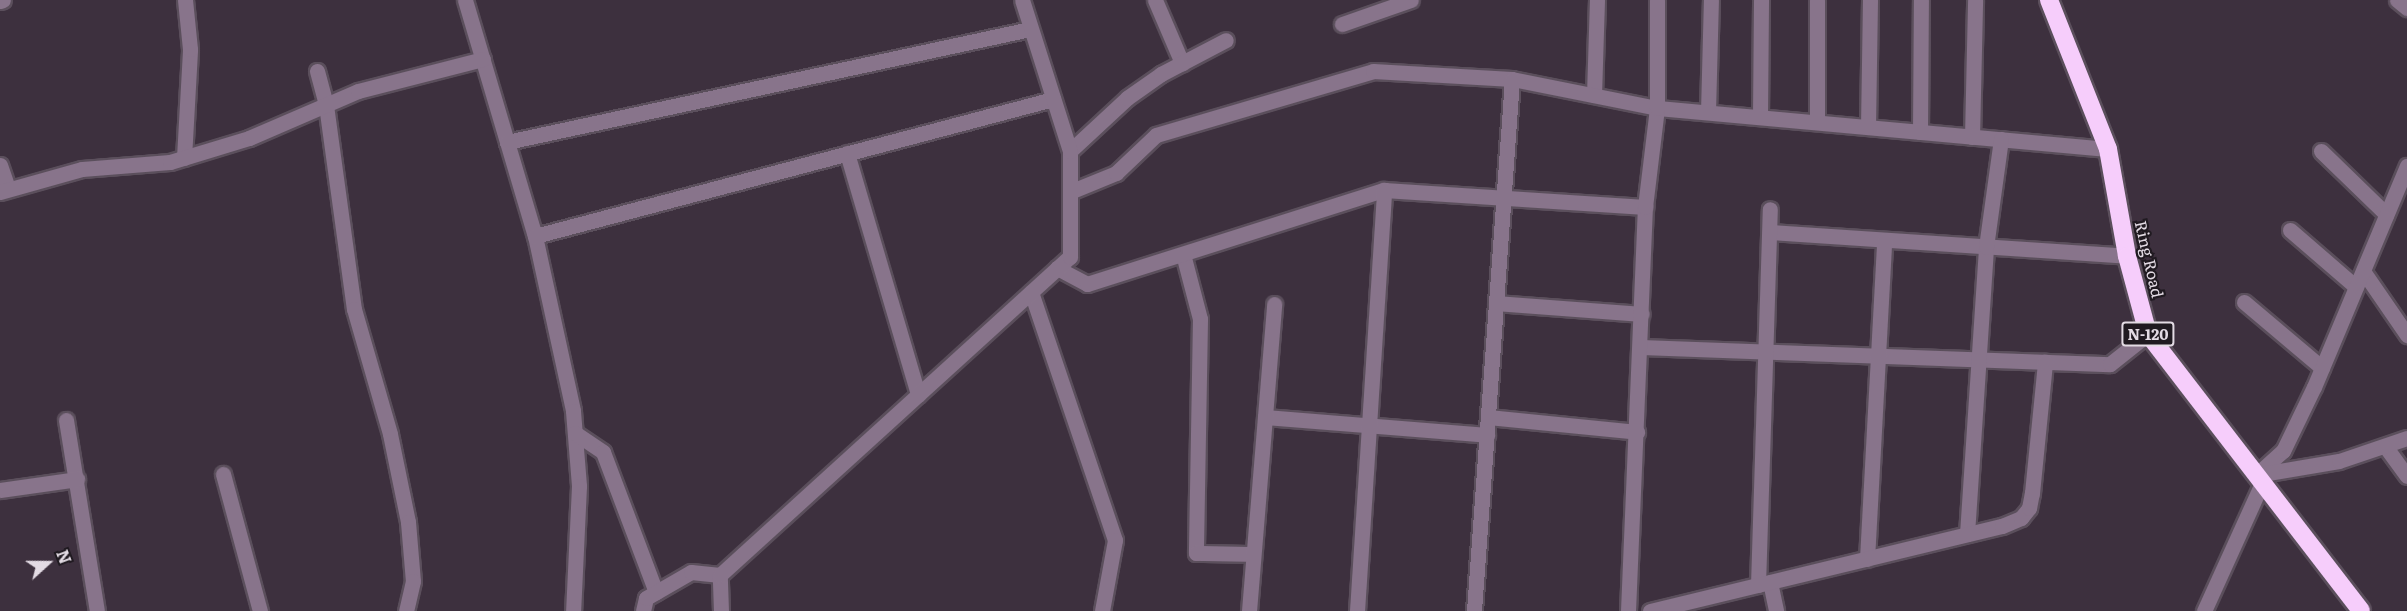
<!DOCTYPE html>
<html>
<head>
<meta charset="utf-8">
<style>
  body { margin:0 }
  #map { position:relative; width:2407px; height:611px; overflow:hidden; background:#3d303e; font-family:Literata,serif }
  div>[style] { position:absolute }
  .roads { filter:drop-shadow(2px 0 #5b4f5c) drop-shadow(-2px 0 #5b4f5c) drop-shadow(0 2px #5b4f5c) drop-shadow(0 -2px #5b4f5c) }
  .minor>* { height:15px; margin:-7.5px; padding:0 7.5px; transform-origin:7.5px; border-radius:7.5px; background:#88748b }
  .highway>* { height:18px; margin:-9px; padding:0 9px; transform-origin:9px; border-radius:9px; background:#f6cdfb }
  span { translate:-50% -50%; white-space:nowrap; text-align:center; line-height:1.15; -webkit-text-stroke:4.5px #201a21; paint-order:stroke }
  .shield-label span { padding:2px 4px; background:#201a21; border:2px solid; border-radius:4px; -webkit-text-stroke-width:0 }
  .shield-label { font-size:15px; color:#e3dbe4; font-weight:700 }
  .street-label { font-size:16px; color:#e3dbe4 }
  .north { position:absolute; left:18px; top:533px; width:60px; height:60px; -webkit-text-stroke:4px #201a21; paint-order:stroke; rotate:69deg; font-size:16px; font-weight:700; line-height:24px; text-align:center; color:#e3dbe4 }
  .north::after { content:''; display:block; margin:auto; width:21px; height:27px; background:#e3dbe4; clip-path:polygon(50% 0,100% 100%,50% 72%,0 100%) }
</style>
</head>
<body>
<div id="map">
  <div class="roads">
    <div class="minor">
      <div style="left:465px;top:0;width:246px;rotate:73.5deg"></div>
      <div style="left:535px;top:236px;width:179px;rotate:77.7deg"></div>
      <div style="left:573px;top:411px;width:75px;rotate:85.4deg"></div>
      <div style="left:579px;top:486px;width:125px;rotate:92.7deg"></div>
      <div style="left:1155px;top:0;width:69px;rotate:66.8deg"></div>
      <div style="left:2397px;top:0;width:13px;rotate:39deg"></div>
      <div style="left:0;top:1px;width:3px;rotate:-18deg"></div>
      <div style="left:1342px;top:24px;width:73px;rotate:-19.2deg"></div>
      <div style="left:317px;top:71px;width:35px;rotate:75deg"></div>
      <div style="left:326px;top:105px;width:206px;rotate:82.2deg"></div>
      <div style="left:354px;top:309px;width:130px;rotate:73.9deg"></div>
      <div style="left:390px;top:434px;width:90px;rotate:78.4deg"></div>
      <div style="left:408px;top:522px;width:59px;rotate:85.2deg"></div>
      <div style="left:413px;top:581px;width:31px;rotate:103deg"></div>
      <div style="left:1594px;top:95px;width:95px;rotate:-88.2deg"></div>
      <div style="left:1708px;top:112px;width:112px;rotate:-88.5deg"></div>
      <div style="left:1760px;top:117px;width:117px;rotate:-89.5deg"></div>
      <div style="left:1817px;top:122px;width:122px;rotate:-90deg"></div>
      <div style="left:1868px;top:127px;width:127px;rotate:-89.1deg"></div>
      <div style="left:1920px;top:132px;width:132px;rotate:-89.6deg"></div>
      <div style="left:1972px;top:137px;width:137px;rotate:-88.7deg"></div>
      <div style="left:507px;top:142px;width:535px;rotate:-12.19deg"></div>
      <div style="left:1070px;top:151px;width:78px;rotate:-42.9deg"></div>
      <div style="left:1127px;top:98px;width:42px;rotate:-35.2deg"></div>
      <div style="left:1161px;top:74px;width:73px;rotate:-27.6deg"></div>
      <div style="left:2321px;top:151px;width:91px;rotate:44.1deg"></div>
      <div style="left:847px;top:153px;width:252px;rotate:73.6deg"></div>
      <div style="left:184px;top:158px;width:109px;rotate:-86.8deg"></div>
      <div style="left:190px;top:49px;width:49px;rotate:-95.8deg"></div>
      <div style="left:0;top:165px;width:24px;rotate:71deg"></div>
      <div style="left:1072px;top:191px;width:48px;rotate:-22.2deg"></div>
      <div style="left:1116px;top:173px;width:55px;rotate:-43.5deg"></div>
      <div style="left:1156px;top:135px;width:226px;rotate:-16.4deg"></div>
      <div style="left:1373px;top:71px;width:139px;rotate:3.3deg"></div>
      <div style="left:1512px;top:79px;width:148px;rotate:11.3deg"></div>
      <div style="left:1657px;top:108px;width:453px;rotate:5.2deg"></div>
      <div style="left:0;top:192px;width:85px;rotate:-15.7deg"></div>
      <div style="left:82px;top:169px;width:88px;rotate:-4.5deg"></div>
      <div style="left:170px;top:162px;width:83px;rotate:-16.9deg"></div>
      <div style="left:249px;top:138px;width:119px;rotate:-23.3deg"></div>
      <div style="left:358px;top:91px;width:129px;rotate:-14.4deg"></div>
      <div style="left:2290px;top:230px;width:87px;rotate:40.8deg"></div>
      <div style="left:1770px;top:232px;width:358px;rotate:3.8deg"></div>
      <div style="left:535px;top:236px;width:536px;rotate:-14.81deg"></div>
      <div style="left:1183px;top:254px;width:67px;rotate:75.3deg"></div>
      <div style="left:1200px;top:319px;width:234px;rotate:91deg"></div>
      <div style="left:1196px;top:553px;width:57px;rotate:1deg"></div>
      <div style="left:1057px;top:268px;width:34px;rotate:28deg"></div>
      <div style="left:1087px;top:284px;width:312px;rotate:-17.6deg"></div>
      <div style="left:1384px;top:190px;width:262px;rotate:3.7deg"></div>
      <div style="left:2363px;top:271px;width:78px;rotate:55.5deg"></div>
      <div style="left:1031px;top:292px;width:262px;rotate:71.3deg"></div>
      <div style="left:1115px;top:540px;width:72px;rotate:100.4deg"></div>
      <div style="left:2244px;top:302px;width:102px;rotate:40.2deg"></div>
      <div style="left:1496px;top:303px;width:146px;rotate:4.3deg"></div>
      <div style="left:1641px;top:347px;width:469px;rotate:2.1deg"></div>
      <div style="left:2110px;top:364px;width:48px;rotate:-38.3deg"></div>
      <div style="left:1265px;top:417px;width:223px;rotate:4.6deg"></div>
      <div style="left:1488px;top:417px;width:150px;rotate:5.7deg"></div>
      <div style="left:66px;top:420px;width:193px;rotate:80.8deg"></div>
      <div style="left:575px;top:433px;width:34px;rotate:34deg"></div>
      <div style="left:603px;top:452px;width:150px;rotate:69.3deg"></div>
      <div style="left:2385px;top:446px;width:37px;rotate:54deg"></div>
      <div style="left:223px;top:474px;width:142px;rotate:74.9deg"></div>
      <div style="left:2256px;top:475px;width:36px;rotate:-42deg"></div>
      <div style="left:2283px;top:451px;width:71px;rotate:-64.2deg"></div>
      <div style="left:2314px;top:387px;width:240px;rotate:-67.2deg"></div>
      <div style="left:2256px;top:475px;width:84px;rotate:-9.6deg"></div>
      <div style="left:2339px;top:461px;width:72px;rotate:-18.7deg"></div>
      <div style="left:0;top:490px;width:78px;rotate:-8.1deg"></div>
      <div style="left:1967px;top:534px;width:288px;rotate:-86.2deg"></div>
      <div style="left:1986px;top:247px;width:109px;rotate:-82.1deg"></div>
      <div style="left:1867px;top:559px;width:319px;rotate:-86.9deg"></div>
      <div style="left:1770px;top:582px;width:30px;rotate:78deg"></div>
      <div style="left:1758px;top:585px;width:376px;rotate:-88.2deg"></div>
      <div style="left:643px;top:611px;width:13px;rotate:-77deg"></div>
      <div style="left:646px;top:598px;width:52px;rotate:-30deg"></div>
      <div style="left:691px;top:572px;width:29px;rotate:6deg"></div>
      <div style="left:721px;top:611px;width:36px;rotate:-92deg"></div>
      <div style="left:720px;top:575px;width:473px;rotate:-42.3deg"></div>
      <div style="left:1070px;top:257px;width:106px;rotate:-90deg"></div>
      <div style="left:1070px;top:151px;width:158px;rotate:-107.6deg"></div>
      <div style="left:1249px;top:611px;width:308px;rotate:-85.3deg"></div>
      <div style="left:1357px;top:611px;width:422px;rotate:-86.3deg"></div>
      <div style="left:1474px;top:611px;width:533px;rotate:-85.91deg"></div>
      <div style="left:1628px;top:611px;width:404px;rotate:-87.6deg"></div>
      <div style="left:1645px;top:207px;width:100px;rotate:-83.1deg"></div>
      <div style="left:1657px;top:108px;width:108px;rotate:-90deg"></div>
      <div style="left:1650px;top:611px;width:362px;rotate:-13.6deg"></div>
      <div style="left:2002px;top:526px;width:21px;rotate:-23deg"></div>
      <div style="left:2021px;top:518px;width:13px;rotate:-51deg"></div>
      <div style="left:2029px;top:508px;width:15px;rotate:-79deg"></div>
      <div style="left:2032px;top:493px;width:132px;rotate:-84.3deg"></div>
      <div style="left:2204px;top:611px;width:141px;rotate:-65.6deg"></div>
    </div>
    <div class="highway">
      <div style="left:2049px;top:0;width:160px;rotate:68.4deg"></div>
      <div style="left:2108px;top:149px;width:109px;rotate:79.9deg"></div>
      <div style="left:2127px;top:256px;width:81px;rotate:74.9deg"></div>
      <div style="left:2148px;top:334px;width:349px;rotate:52.4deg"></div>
    </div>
  </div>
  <div class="shield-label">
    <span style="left:2148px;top:334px">N-120</span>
  </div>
  <div class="street-label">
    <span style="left:2150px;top:259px;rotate:77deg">Ring Road</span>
  </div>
  <div class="north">N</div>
</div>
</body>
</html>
